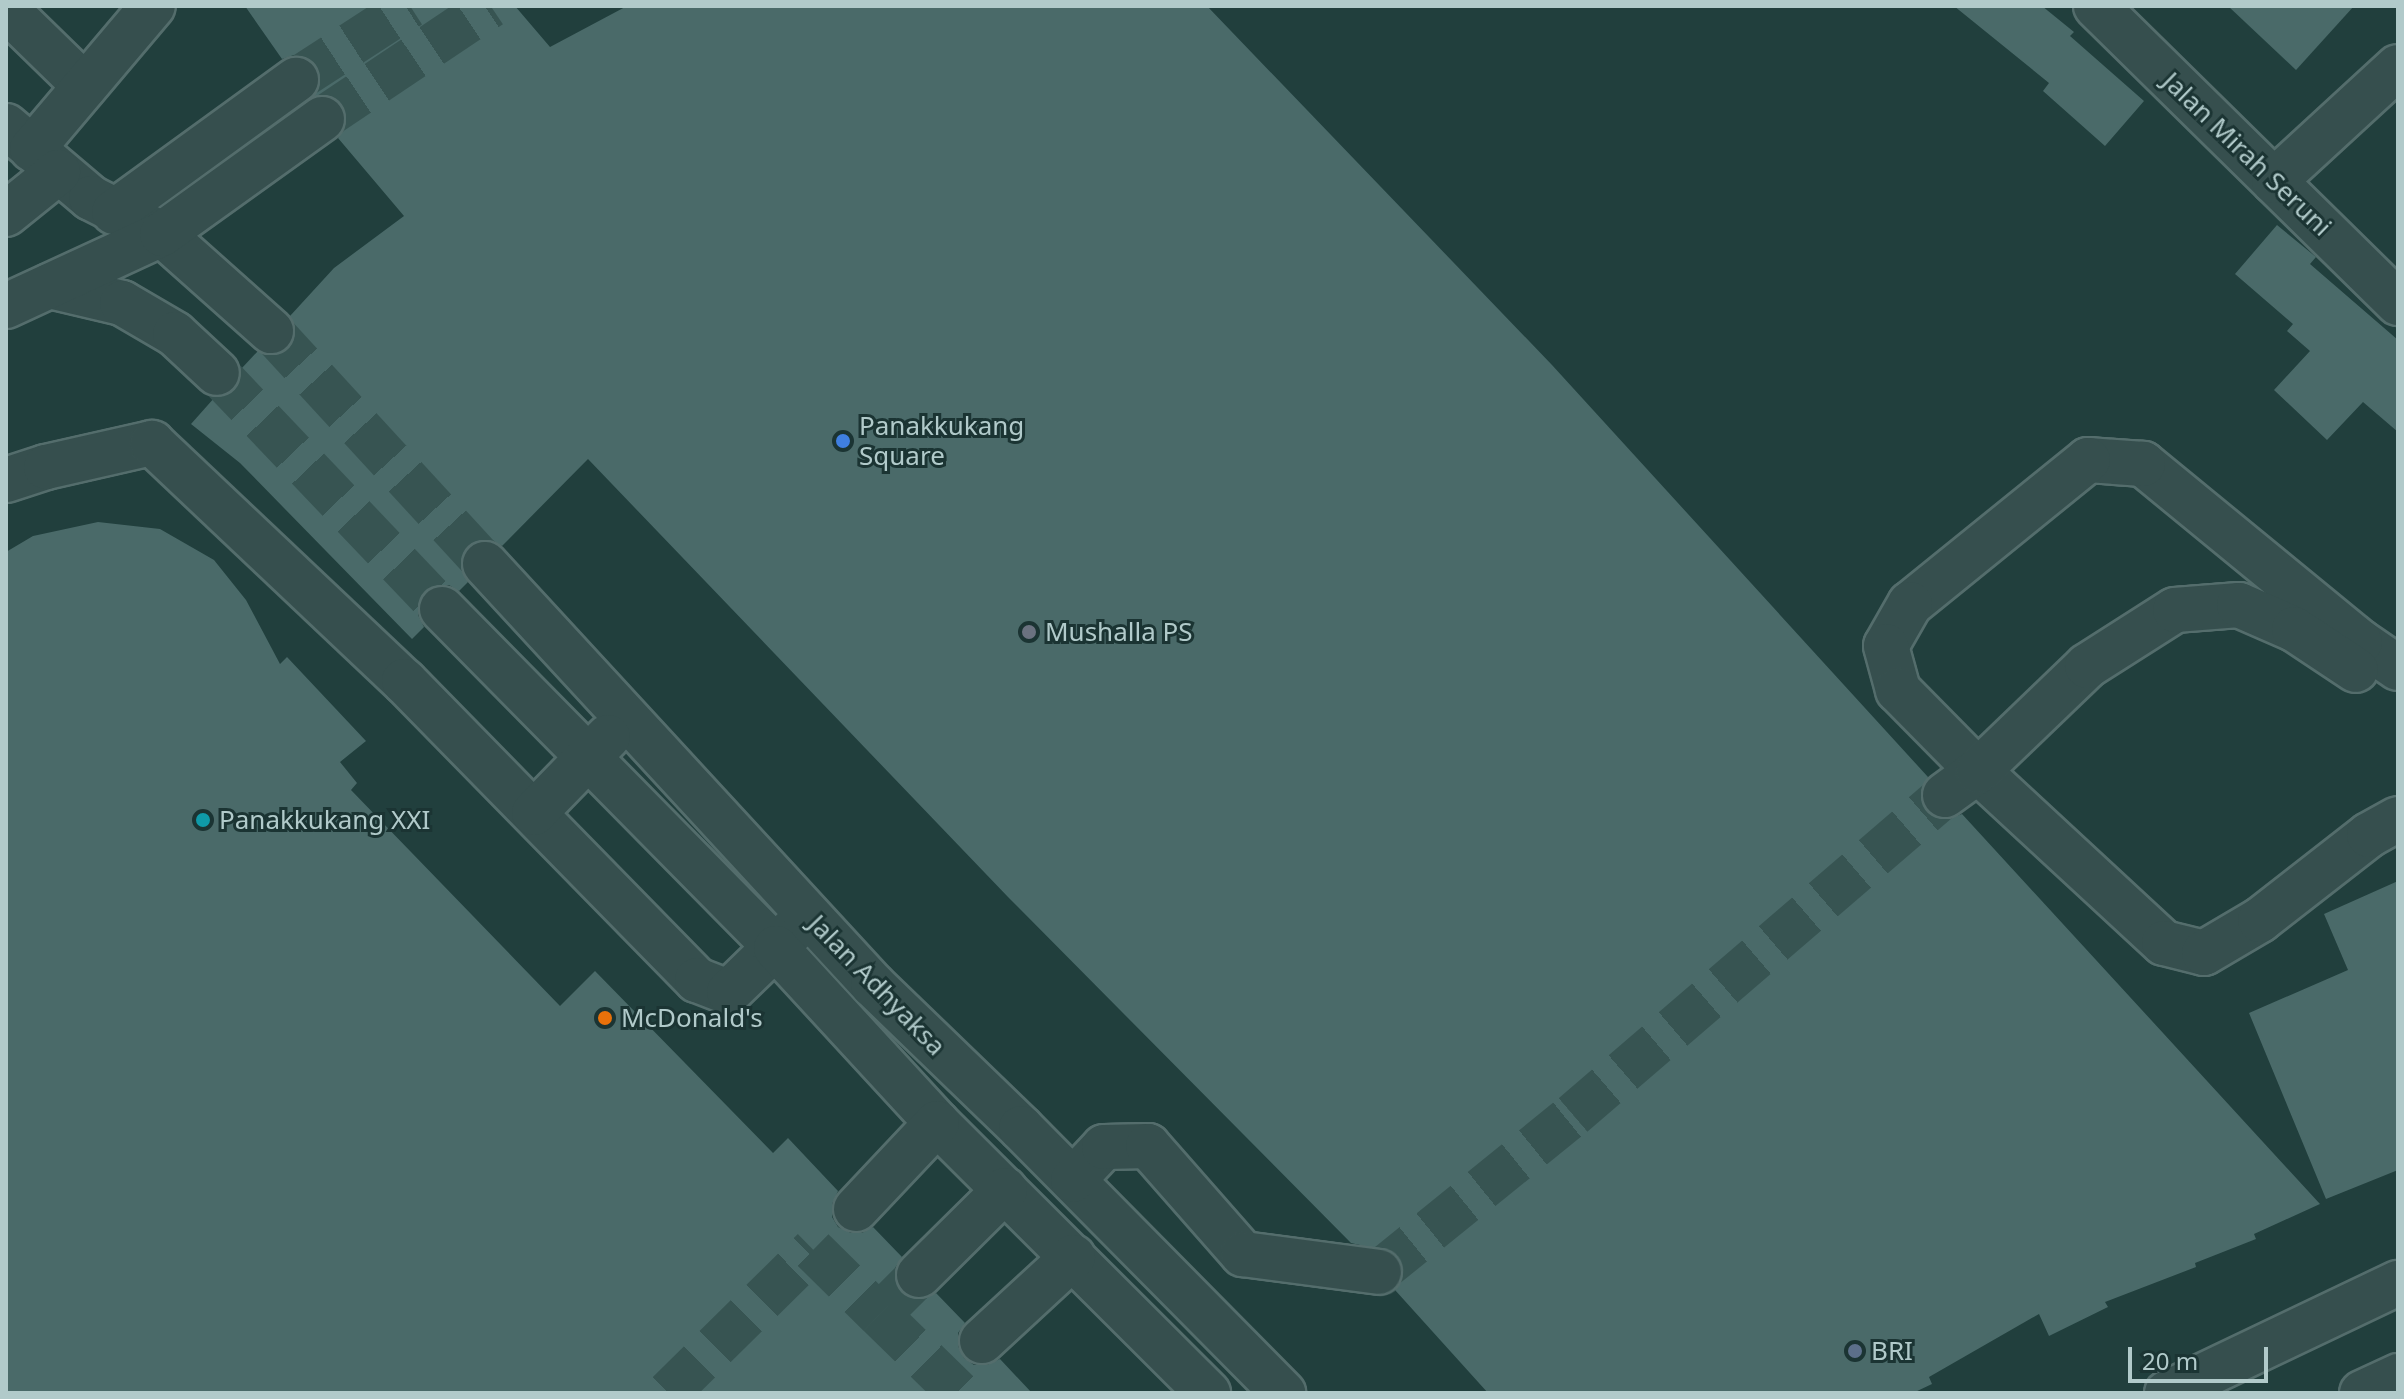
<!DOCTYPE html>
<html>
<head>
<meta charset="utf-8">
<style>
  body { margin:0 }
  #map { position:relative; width:2404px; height:1399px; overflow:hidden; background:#213f3d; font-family:"Noto Sans",sans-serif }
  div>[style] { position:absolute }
  .building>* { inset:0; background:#4a6a69 }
  .minor-tunnel>* { height:44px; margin-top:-22px; transform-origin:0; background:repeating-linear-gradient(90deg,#375452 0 44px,transparent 0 66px) }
  .roads { filter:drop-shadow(2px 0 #546d6c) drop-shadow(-2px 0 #546d6c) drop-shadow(0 2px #546d6c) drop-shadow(0 -2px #546d6c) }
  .minor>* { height:44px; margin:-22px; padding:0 22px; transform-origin:22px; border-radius:22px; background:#364f4e }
  .dots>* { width:22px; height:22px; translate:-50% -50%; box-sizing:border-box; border:4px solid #1b3433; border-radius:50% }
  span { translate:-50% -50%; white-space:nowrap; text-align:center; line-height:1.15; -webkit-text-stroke:6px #1b3433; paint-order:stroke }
  .street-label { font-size:26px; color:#b1caca }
  .poi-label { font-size:26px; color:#b1caca }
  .left { translate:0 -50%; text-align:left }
  .frame { position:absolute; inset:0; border:8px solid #b1caca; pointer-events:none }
  .scale { position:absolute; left:2128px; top:1347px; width:140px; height:36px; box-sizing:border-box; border:4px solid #b1caca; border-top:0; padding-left:10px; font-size:24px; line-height:28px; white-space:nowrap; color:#b1caca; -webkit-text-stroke:6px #1b3433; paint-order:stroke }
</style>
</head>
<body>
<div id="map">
  <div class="building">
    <div style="clip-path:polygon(245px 6px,515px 6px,550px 47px,627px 6px,1207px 6px,1552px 365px,1928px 777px,1920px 797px,1925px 810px,1934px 817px,1947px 820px,1962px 814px,2320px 1204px,2254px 1234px,2256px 1239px,2195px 1263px,2196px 1267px,2105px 1302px,2108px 1307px,2049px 1336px,2039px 1314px,1929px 1377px,1932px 1384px,1913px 1393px,1488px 1393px,1395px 1290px,1404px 1274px,1402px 1262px,1395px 1253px,1351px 1243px,1008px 897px,588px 459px,502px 546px,492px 540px,480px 540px,468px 546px,461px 556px,461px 569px,468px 582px,459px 591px,449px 585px,436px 585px,424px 592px,418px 602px,418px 615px,424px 627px,412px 639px,240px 463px,191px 424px,215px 397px,225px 397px,236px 389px,241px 369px,258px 351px,278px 355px,289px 348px,296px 335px,290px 316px,334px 268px,404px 216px,338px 138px,345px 129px,347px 116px,343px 105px,333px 97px,314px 96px,321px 78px,316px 65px,305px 57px,294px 55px,282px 59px)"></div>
    <div style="clip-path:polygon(1954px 6px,2042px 6px,2074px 32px,2070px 36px,2144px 101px,2105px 146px,2043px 91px,2049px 83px)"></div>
    <div style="clip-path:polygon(2228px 6px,2354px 6px,2296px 70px)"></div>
    <div style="clip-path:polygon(2277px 225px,2316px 257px,2310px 264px,2398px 340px,2398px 432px,2363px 402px,2327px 440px,2274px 390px,2310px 351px,2287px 331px,2293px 324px,2235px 274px)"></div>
    <div style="clip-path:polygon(98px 522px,160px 529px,214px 560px,246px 600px,280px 664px,287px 657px,366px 741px,340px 762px,357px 783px,351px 790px,560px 1006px,595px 971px,773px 1153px,788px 1138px,838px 1191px,832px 1204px,832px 1217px,838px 1227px,851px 1233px,862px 1233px,873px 1227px,902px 1257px,895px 1268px,895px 1281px,902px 1293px,913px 1299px,925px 1299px,936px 1293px,965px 1323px,958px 1333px,958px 1346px,964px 1358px,974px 1365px,987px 1365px,1000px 1359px,1032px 1393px,6px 1393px,6px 552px,33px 536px)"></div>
    <div style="clip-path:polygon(2398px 881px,2398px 1170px,2326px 1199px,2249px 1013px,2348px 970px,2324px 914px)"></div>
  </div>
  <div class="minor-tunnel">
    <div style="left:296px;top:80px;width:136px;rotate:-33deg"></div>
    <div style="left:322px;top:119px;width:203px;rotate:-33.8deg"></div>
    <div style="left:271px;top:331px;width:316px;rotate:47.4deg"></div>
    <div style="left:217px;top:373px;width:326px;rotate:46.4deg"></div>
    <div style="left:1379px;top:1272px;width:250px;rotate:-39deg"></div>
    <div style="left:1573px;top:1115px;width:491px;rotate:-40.7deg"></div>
    <div style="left:919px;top:1275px;width:57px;rotate:135deg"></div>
    <div style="left:879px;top:1315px;width:112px;rotate:44.3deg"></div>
    <div style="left:668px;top:1393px;width:204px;rotate:-44.6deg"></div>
    <div style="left:813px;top:1250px;width:93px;rotate:44.6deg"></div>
  </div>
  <div class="roads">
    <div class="minor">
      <div style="left:2096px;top:6px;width:424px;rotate:44.5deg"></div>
      <div style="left:6px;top:9px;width:110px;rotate:44.3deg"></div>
      <div style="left:6px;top:126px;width:111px;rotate:40.3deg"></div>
      <div style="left:91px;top:198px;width:80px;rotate:26.9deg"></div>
      <div style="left:162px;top:234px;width:146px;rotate:41.7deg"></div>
      <div style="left:32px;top:149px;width:187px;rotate:-49.8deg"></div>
      <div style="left:2274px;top:181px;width:168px;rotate:-42.6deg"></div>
      <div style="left:114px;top:212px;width:225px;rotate:-36deg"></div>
      <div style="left:6px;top:214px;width:67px;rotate:-38.9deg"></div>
      <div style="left:50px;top:286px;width:74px;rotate:13.3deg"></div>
      <div style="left:122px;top:303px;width:61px;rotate:30.3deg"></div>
      <div style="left:175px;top:334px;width:57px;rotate:42.9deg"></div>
      <div style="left:6px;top:306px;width:172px;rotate:-24.8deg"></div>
      <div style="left:162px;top:234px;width:197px;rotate:-35.7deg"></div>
      <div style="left:6px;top:480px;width:42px;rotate:-18deg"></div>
      <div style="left:46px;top:467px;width:109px;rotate:-12.8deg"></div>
      <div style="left:152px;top:443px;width:347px;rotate:43.4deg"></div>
      <div style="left:404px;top:681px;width:419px;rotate:45.6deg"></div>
      <div style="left:697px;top:980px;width:34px;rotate:21deg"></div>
      <div style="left:729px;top:992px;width:95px;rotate:-44.1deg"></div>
      <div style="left:485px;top:564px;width:573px;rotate:47.34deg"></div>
      <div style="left:873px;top:985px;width:206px;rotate:44deg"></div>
      <div style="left:1021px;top:1128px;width:373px;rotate:45.3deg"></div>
      <div style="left:442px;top:609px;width:476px;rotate:45.4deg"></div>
      <div style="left:776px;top:948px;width:238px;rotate:47.4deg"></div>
      <div style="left:937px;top:1123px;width:383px;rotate:44.9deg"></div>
      <div style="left:2398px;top:668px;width:46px;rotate:-145.6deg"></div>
      <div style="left:2360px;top:642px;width:281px;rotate:-140.6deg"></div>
      <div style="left:2143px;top:464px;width:55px;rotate:-175.8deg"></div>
      <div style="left:2088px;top:460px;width:229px;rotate:141deg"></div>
      <div style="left:1910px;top:604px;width:48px;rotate:119.7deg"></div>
      <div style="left:1886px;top:646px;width:46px;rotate:74.7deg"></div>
      <div style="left:1898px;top:690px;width:114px;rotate:45.4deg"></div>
      <div style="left:1978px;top:771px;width:253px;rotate:42.8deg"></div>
      <div style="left:2164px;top:943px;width:41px;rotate:14deg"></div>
      <div style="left:2204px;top:953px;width:65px;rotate:-30.5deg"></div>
      <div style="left:2260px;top:920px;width:138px;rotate:-37.9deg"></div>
      <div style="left:2369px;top:835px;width:33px;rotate:-29deg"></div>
      <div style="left:1945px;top:795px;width:41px;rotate:-36deg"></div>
      <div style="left:1978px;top:771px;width:151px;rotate:-43.9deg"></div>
      <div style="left:2087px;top:666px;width:104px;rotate:-32.5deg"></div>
      <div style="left:2175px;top:610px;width:64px;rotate:-4.5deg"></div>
      <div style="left:2239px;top:605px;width:60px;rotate:23.6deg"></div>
      <div style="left:2294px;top:629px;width:74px;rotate:33.5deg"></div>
      <div style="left:534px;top:813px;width:106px;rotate:-45.8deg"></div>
      <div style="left:1073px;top:1180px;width:45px;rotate:-46.8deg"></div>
      <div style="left:1104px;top:1147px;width:44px;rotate:-1.3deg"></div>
      <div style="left:1148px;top:1146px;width:144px;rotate:48.7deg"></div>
      <div style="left:1243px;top:1254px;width:137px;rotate:7.5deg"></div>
      <div style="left:856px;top:1209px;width:118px;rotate:-46.7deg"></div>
      <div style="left:919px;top:1275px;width:121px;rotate:-44.7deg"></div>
      <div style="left:982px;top:1341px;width:124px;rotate:-42.7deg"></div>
      <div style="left:2167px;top:1393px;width:256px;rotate:-25.5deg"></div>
      <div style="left:2362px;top:1393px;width:40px;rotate:-25deg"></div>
    </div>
  </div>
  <div class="dots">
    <div style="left:843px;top:441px;background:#3f7fe0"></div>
    <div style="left:1029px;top:632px;background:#6b7280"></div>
    <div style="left:203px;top:820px;background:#0f9aa8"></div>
    <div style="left:605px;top:1018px;background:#e8710a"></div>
    <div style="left:1855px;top:1351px;background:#5c6f8a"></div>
  </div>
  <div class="street-label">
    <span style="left:2247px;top:154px;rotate:44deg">Jalan Mirah Seruni</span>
    <span style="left:877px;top:985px;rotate:46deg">Jalan Adhyaksa</span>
  </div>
  <div class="poi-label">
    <span class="left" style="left:859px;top:441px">Panakkukang<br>Square</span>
    <span class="left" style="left:1045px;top:632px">Mushalla PS</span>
    <span class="left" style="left:219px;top:820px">Panakkukang XXI</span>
    <span class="left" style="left:621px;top:1018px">McDonald's</span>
    <span class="left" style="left:1871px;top:1351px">BRI</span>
  </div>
  <div class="frame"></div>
  <div class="scale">20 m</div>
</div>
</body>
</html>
